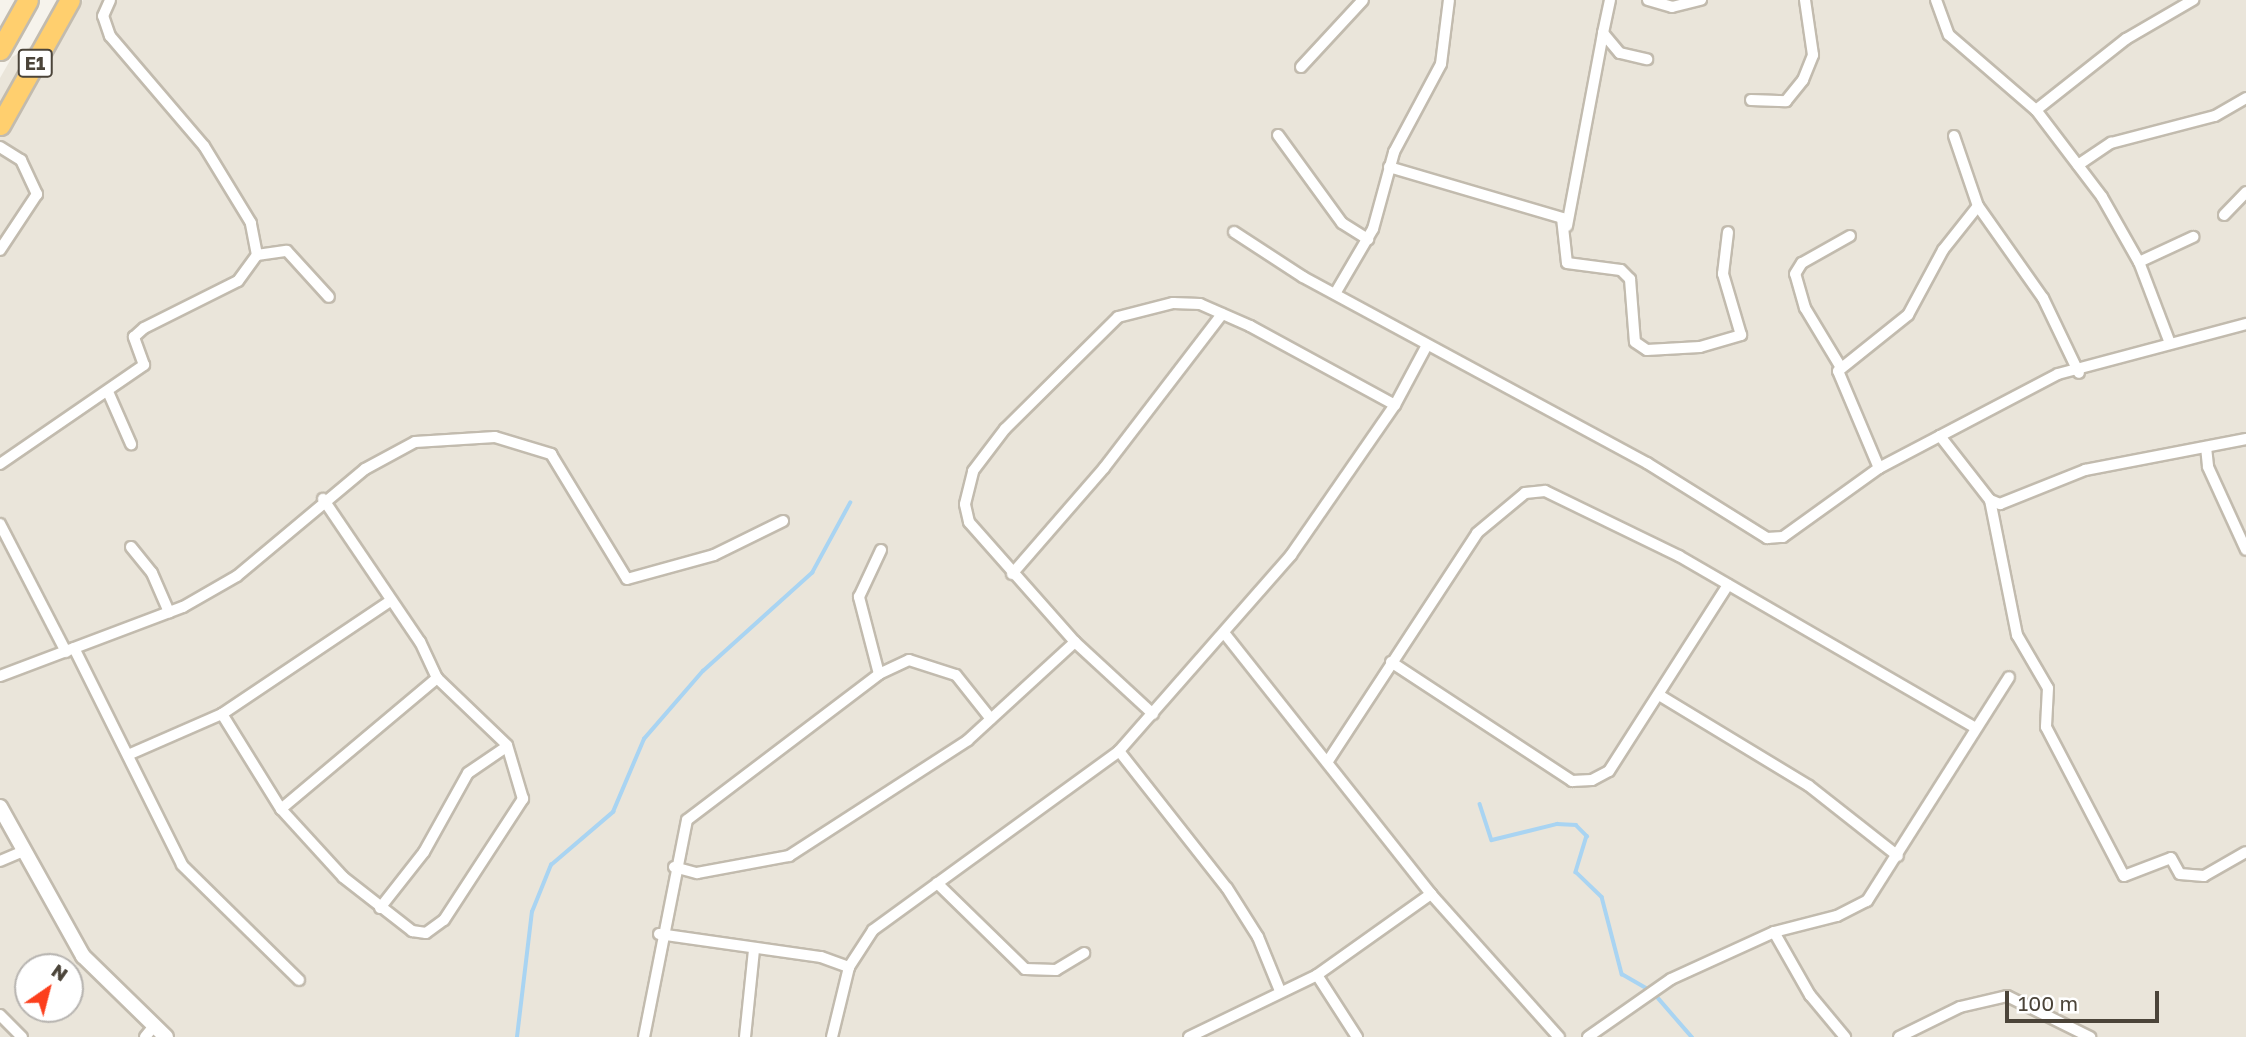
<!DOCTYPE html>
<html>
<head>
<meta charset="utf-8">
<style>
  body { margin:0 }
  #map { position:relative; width:2246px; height:1037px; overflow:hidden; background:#f6f3ec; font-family:"Golos Text",sans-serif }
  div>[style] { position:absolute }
  .residential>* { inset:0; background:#eae5da }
  .stream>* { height:3.5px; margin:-1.75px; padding:0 1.75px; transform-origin:1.75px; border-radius:1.75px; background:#a9d4f2 }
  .roads { filter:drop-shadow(2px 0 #c2bbae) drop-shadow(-2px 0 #c2bbae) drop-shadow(0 2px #c2bbae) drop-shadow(0 -2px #c2bbae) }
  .minor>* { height:10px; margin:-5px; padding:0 5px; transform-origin:5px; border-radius:5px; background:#fff }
  .tertiary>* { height:14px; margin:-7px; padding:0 7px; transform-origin:7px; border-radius:7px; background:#fff }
  .motorway>* { height:19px; margin:-9.5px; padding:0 9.5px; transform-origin:9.5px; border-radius:9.5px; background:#ffcf6e }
  span { translate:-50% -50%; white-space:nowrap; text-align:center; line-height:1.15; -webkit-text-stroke:7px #fff; paint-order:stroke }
  .shield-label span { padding:2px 5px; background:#fff; border:2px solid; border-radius:5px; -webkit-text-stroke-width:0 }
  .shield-label { font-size:18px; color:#4b4439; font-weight:700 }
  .north { position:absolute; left:14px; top:953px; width:70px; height:70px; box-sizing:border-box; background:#fff; border:2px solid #b7b4b0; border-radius:50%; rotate:35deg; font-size:19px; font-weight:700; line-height:28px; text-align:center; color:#4b4439 }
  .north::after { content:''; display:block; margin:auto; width:24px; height:32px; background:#fc3f1d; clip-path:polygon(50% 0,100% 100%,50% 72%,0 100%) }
  .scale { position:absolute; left:2005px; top:991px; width:154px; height:32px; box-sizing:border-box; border:4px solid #4b4439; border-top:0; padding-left:9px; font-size:21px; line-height:24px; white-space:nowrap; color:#4b4439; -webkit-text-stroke:5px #fff; paint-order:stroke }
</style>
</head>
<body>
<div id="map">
  <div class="residential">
    <div style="clip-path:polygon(evenodd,83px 0,2246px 0,2246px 1037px,0 1037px,0 78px,12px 57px,69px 25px,83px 0,28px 967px,70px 967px,70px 1009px,28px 1009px,28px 967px)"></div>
  </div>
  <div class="stream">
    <div style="left:1480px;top:804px;width:38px;rotate:72deg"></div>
    <div style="left:1492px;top:840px;width:67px;rotate:-13.8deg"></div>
    <div style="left:1557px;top:824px;width:19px;rotate:3deg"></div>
    <div style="left:1576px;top:825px;width:16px;rotate:45deg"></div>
    <div style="left:1587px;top:836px;width:38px;rotate:107deg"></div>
    <div style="left:1576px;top:872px;width:36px;rotate:44deg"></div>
    <div style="left:1602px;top:897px;width:80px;rotate:75.4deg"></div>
    <div style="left:1622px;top:974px;width:36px;rotate:30deg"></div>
    <div style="left:1653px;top:992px;width:60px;rotate:49.1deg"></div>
    <div style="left:517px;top:1037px;width:126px;rotate:-83.2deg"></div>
    <div style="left:532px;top:912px;width:51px;rotate:-68deg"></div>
    <div style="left:551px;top:865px;width:82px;rotate:-40.5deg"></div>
    <div style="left:613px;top:812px;width:79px;rotate:-67deg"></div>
    <div style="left:644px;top:739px;width:90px;rotate:-49.1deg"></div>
    <div style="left:703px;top:671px;width:147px;rotate:-42deg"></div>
    <div style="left:812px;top:573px;width:80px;rotate:-61.5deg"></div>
  </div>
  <div class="roads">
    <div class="minor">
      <div style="left:1610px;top:0;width:34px;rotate:102deg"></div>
      <div style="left:1603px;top:33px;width:26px;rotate:50deg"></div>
      <div style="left:1620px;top:53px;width:28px;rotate:13deg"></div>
      <div style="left:1648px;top:0;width:25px;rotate:16deg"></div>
      <div style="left:1672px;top:7px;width:30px;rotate:-14deg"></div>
      <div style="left:1936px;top:0;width:37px;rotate:70deg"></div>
      <div style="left:1949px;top:35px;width:115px;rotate:40.8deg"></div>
      <div style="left:2036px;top:110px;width:109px;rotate:52.8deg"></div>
      <div style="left:2102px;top:197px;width:75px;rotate:60.4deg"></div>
      <div style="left:2139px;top:262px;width:87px;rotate:69.1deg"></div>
      <div style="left:1301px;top:67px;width:91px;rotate:-47.2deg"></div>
      <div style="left:1751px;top:100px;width:35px;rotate:2deg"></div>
      <div style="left:1786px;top:101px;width:27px;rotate:-51deg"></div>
      <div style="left:1803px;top:80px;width:27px;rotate:-68deg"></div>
      <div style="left:1813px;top:55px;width:56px;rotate:-98.3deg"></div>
      <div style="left:2036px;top:110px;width:115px;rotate:-38.3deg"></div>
      <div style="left:2126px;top:39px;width:78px;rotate:-30.2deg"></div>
      <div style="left:1278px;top:135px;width:109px;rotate:54deg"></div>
      <div style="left:1342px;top:223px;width:31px;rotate:32deg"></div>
      <div style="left:1954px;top:136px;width:74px;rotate:71.1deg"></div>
      <div style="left:1978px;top:206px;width:113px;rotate:54.8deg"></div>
      <div style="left:2043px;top:298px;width:83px;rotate:64.4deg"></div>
      <div style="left:0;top:147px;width:25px;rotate:32deg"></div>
      <div style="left:21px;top:160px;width:38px;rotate:65deg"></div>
      <div style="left:37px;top:194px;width:67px;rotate:123.5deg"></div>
      <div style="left:2078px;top:165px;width:40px;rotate:-34deg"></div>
      <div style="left:2111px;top:143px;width:107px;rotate:-14.6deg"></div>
      <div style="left:2215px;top:116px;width:36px;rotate:-30deg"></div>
      <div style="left:1389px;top:167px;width:180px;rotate:16.4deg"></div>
      <div style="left:1562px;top:218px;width:45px;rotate:83.7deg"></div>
      <div style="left:1567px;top:263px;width:54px;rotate:7.4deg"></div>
      <div style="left:1621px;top:270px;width:13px;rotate:45deg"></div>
      <div style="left:1630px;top:279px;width:63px;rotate:85.5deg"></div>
      <div style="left:1635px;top:342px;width:14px;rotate:34deg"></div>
      <div style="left:1647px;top:350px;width:53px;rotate:-3.2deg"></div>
      <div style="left:1700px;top:347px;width:43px;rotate:-16.3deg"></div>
      <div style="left:1741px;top:335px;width:64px;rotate:-106.4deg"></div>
      <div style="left:1723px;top:274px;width:42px;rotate:-83.2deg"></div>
      <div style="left:2224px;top:215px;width:32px;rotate:-46deg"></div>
      <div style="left:1567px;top:226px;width:196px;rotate:-79.4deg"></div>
      <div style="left:1234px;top:232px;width:82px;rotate:33.1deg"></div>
      <div style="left:1303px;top:277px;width:391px;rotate:28.4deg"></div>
      <div style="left:1647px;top:463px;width:142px;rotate:32deg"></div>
      <div style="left:1767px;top:538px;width:16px;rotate:-4deg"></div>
      <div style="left:1783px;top:537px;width:118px;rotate:-35.7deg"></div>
      <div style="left:1879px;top:468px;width:69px;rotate:-27.7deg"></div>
      <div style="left:1940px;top:436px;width:81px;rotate:52deg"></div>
      <div style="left:1990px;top:500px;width:11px;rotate:22deg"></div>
      <div style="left:2000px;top:504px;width:92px;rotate:-21.8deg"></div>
      <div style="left:2085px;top:470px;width:164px;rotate:-10.9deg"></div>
      <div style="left:257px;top:255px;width:30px;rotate:-8deg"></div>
      <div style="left:287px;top:251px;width:62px;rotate:47.6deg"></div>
      <div style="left:2139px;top:262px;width:60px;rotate:-24.8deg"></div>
      <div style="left:1336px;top:292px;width:73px;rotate:-59.6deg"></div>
      <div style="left:1373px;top:229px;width:80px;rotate:-74.7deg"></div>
      <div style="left:1394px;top:152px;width:100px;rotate:-61.9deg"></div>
      <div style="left:1441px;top:64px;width:64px;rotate:-82.9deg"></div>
      <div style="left:1840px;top:366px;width:68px;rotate:-121.1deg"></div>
      <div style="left:1805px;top:308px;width:35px;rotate:-106deg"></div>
      <div style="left:1795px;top:274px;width:13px;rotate:-58deg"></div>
      <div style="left:1802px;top:263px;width:55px;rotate:-29.4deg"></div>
      <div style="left:109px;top:394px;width:55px;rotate:66.3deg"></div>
      <div style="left:1940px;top:436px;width:133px;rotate:-27.7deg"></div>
      <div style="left:2058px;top:374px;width:195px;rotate:-14.9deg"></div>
      <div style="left:2206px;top:447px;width:20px;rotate:84deg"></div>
      <div style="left:2208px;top:467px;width:91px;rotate:65.4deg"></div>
      <div style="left:0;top:464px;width:175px;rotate:-34.5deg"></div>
      <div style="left:144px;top:365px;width:30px;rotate:-110deg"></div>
      <div style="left:134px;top:337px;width:13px;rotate:-42deg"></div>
      <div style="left:144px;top:328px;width:105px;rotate:-26.6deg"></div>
      <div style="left:238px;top:281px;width:32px;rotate:-54deg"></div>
      <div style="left:257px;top:255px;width:33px;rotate:-101deg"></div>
      <div style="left:251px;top:223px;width:90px;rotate:-121.4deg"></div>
      <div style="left:204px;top:146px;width:145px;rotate:-130.5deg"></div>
      <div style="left:110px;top:36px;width:21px;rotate:-109deg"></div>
      <div style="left:103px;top:16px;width:17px;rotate:-66deg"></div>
      <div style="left:1879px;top:468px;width:105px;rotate:-112.9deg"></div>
      <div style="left:1838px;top:371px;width:90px;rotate:-38.7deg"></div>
      <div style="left:1908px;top:315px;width:74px;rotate:-61.7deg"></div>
      <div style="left:1943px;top:250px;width:56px;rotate:-51.5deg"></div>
      <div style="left:1990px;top:500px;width:138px;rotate:78.7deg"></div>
      <div style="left:2017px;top:635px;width:61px;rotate:59.7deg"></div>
      <div style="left:2048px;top:688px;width:39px;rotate:93deg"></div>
      <div style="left:2046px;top:727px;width:168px;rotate:62.4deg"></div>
      <div style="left:2124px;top:876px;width:50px;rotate:-21deg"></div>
      <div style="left:2171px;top:858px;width:18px;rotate:61deg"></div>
      <div style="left:2180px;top:874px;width:24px;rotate:5deg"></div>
      <div style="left:2204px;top:876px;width:48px;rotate:-29.7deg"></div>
      <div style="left:0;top:524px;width:144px;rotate:62.7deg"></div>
      <div style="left:131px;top:547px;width:33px;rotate:51deg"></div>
      <div style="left:152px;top:573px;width:43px;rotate:66.4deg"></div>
      <div style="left:1012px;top:574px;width:140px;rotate:-49deg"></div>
      <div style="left:1104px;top:468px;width:194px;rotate:-52.5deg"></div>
      <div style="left:1225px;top:634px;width:332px;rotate:51.6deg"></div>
      <div style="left:1431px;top:894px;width:192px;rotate:48.2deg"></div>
      <div style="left:74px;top:648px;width:242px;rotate:63.5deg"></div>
      <div style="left:182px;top:865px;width:164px;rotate:44.5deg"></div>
      <div style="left:1391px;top:662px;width:217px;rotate:33.3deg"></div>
      <div style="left:1572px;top:781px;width:20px;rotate:-3deg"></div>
      <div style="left:1592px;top:780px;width:19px;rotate:-28deg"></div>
      <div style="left:1609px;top:771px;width:221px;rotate:-57.4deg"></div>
      <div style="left:879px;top:674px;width:80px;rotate:-104.6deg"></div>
      <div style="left:859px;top:597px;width:52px;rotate:-64.9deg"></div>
      <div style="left:0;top:676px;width:196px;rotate:-20.7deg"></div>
      <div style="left:183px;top:607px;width:62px;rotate:-29.9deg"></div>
      <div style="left:237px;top:576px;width:167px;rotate:-39.9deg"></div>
      <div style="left:365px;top:469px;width:57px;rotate:-28.4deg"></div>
      <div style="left:415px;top:442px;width:80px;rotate:-3.6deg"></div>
      <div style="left:495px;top:437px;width:59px;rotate:16.9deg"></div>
      <div style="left:551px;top:454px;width:146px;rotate:58.7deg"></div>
      <div style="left:627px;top:579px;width:90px;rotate:-15.4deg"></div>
      <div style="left:714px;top:555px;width:77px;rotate:-26.2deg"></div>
      <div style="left:1659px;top:695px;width:175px;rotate:31.2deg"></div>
      <div style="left:1809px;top:786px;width:113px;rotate:38.2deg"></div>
      <div style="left:222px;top:714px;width:112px;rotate:58.2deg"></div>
      <div style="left:281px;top:809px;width:92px;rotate:47.6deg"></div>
      <div style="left:343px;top:877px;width:88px;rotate:38deg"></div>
      <div style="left:412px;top:931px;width:14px;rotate:8deg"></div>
      <div style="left:426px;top:933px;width:22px;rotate:-36deg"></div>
      <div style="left:444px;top:920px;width:145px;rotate:-56.9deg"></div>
      <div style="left:523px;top:799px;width:56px;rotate:-106.5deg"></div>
      <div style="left:507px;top:745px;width:97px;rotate:-136.3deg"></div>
      <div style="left:437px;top:678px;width:40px;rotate:-115deg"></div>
      <div style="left:420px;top:642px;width:173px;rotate:-124.1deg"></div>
      <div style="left:1153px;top:714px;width:106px;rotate:-137.3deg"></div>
      <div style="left:1075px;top:642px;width:160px;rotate:-131.5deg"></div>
      <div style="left:969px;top:522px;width:18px;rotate:-103deg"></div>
      <div style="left:965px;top:504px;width:34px;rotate:-76deg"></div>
      <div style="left:973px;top:471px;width:53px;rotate:-52.7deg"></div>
      <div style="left:1005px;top:429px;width:159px;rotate:-44.7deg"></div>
      <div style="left:1118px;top:317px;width:57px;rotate:-14.3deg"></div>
      <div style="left:1173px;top:303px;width:27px;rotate:2deg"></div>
      <div style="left:1200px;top:304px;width:55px;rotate:23.7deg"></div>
      <div style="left:1250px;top:326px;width:165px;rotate:28.6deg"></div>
      <div style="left:1119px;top:751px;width:174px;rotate:51.8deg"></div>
      <div style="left:1227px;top:888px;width:58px;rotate:57.7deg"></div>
      <div style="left:1258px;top:937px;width:58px;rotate:67.8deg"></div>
      <div style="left:128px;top:755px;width:103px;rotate:-23.6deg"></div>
      <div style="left:222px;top:714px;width:202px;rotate:-33.9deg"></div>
      <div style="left:1328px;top:761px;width:272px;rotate:-56.8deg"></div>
      <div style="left:1477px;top:533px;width:62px;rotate:-39.8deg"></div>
      <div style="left:1525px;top:493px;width:20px;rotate:-6deg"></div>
      <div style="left:1545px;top:491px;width:149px;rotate:25.9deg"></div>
      <div style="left:1679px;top:556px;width:343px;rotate:30.1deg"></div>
      <div style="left:281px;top:809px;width:204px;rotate:-40deg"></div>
      <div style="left:0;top:861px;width:25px;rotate:-23deg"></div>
      <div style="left:674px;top:867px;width:24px;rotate:15deg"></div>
      <div style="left:697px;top:873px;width:94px;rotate:-10.5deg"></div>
      <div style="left:789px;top:856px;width:213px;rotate:-32.9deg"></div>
      <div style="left:968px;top:740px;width:145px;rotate:-42.5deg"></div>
      <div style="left:937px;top:883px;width:123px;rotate:44.3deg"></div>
      <div style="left:1025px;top:969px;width:31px;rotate:2deg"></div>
      <div style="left:1056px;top:970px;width:33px;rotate:-31deg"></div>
      <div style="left:380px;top:908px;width:71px;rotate:-51.8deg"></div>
      <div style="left:424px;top:852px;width:90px;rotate:-60.9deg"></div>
      <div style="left:468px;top:773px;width:42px;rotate:-34.4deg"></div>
      <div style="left:1774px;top:932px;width:73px;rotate:60.3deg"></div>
      <div style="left:1810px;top:995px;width:55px;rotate:50.2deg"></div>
      <div style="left:659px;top:934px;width:164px;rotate:8.1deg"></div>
      <div style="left:821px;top:957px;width:30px;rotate:20deg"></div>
      <div style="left:1317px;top:975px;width:74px;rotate:57.2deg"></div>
      <div style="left:0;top:1015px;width:31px;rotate:45deg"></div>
      <div style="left:145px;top:1037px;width:14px;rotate:-51deg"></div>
      <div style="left:644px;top:1037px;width:221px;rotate:-78.8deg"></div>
      <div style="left:687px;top:820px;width:241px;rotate:-37.2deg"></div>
      <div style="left:879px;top:674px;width:33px;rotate:-25deg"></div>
      <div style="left:909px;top:660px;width:49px;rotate:17.7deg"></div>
      <div style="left:956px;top:675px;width:56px;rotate:51.5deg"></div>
      <div style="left:745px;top:1037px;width:87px;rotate:-84.1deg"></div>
      <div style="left:832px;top:1037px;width:72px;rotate:-76.3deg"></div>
      <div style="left:849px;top:967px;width:44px;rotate:-57deg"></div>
      <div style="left:873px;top:930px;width:304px;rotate:-36deg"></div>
      <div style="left:1119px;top:751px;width:261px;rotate:-48.7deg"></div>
      <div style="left:1291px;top:555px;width:183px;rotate:-55.3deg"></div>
      <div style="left:1395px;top:405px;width:68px;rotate:-61.9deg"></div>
      <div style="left:1189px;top:1037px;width:142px;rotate:-25.8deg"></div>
      <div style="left:1317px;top:975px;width:140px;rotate:-35.4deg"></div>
      <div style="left:1588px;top:1037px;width:101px;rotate:-34.9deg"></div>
      <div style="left:1671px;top:979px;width:113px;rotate:-24.5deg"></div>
      <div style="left:1774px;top:932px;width:65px;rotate:-14.3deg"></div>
      <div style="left:1837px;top:916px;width:34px;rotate:-27deg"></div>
      <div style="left:1867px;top:901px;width:265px;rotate:-57.6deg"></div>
      <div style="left:1899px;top:1037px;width:68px;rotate:-26.2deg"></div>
      <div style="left:1960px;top:1007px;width:48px;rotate:-13.2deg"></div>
      <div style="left:2007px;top:996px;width:93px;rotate:26.3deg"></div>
    </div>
    <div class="tertiary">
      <div style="left:0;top:807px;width:171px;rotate:60.9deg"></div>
      <div style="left:83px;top:956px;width:116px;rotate:44.3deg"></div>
    </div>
    <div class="motorway">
      <div style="left:0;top:50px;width:57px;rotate:-60.8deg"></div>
      <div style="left:0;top:125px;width:143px;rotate:-60.8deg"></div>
    </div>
  </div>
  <div class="shield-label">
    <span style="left:35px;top:63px">E1</span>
  </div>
  <div class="north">N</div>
  <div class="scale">100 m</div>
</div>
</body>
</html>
